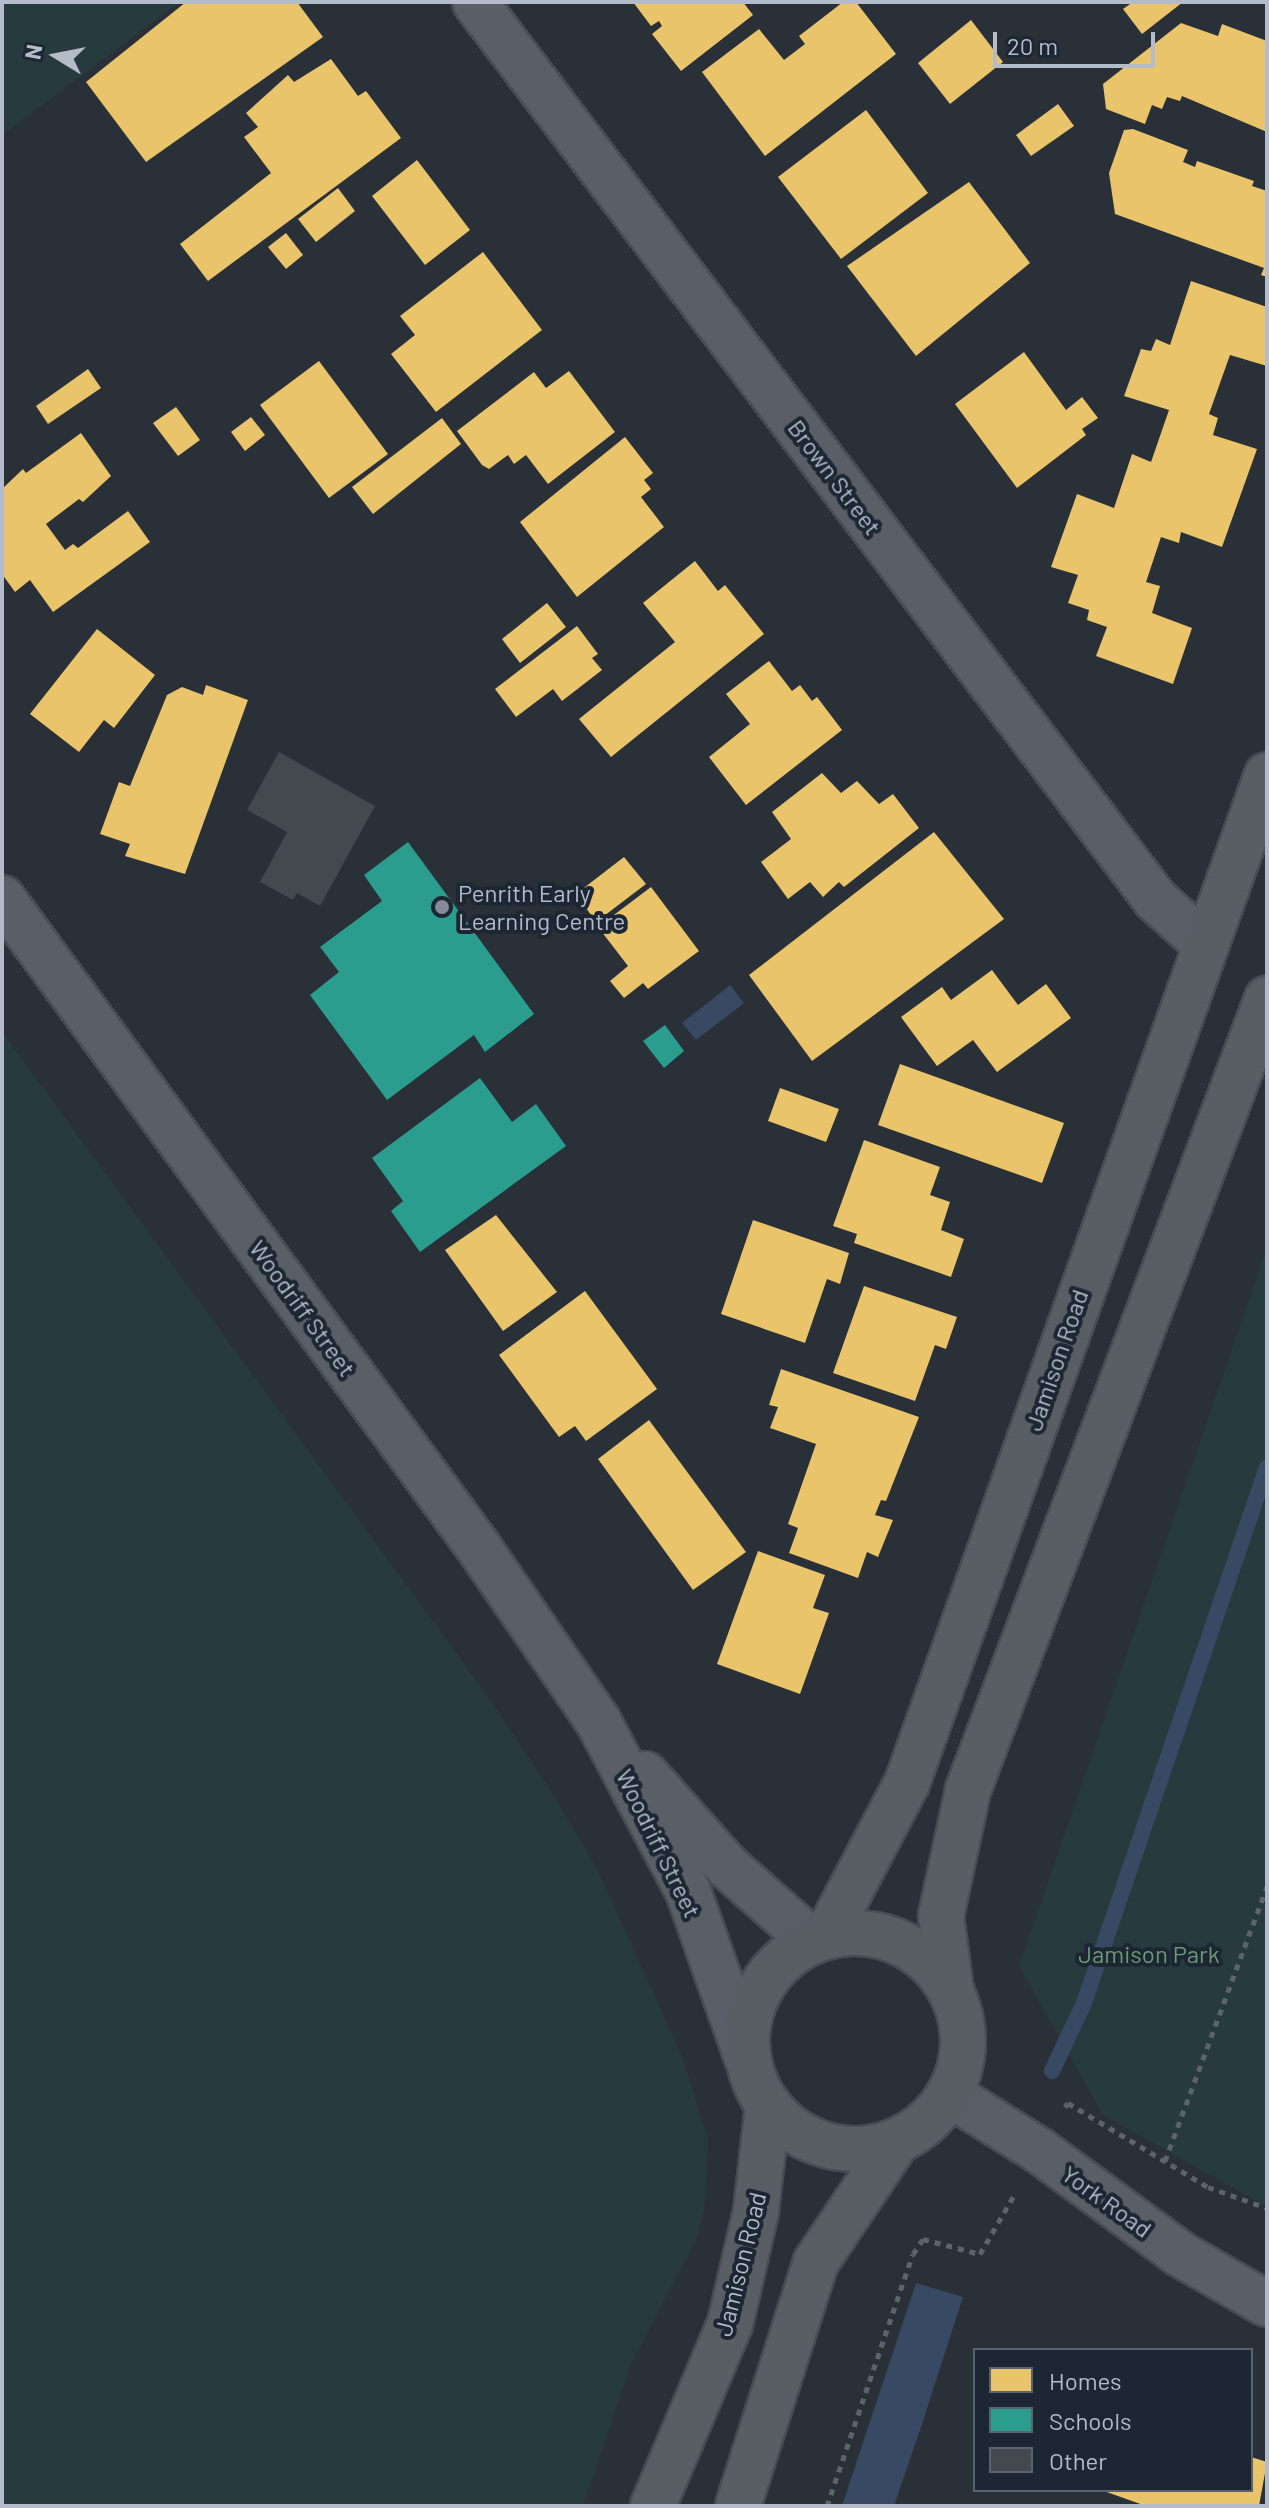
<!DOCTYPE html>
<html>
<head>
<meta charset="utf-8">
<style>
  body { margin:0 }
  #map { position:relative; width:1269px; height:2508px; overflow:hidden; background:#2a3038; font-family:Barlow,sans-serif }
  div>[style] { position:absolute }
  .green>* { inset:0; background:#273a3e }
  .water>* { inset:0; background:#384963 }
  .homes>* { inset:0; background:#e9c46a }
  .schools>* { inset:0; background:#2a9d8f }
  .stream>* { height:16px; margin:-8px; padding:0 8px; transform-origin:8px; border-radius:8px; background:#384963 }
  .building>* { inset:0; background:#444950 }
  .path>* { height:5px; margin-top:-2.5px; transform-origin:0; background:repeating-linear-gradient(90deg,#5d636a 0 6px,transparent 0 12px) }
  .roads { filter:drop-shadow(2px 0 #484c53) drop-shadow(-2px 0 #484c53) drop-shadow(0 2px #484c53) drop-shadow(0 -2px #484c53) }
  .minor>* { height:44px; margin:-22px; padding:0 22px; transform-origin:22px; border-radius:22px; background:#5a5e66 }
  .tertiary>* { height:44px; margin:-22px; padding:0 22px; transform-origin:22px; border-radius:22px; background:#5a5e66 }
  .secondary>* { height:44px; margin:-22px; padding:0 22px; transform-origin:22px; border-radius:22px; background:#595d64 }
  .secondary>.ring { margin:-22px; padding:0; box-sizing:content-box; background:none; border:44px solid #595d64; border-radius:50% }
  .dots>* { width:22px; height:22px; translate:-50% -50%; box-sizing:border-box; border:4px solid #1d2633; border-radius:50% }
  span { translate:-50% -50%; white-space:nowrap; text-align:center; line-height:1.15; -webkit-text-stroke:8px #1d2633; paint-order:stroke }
  .street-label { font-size:24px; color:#b4bcc9 }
  .poi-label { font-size:24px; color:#b4bcc9 }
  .left { translate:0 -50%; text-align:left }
  .park-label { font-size:24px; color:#6b9a76 }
  .frame { position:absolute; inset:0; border:4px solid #b4bcc9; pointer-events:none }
  .legend { position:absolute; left:973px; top:2348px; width:280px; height:144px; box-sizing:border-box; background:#1d2633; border:2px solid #59626f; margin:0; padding:10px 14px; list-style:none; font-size:24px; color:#b4bcc9 }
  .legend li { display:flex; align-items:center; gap:16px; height:40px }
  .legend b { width:40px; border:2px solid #59626f }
  .north { position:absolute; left:16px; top:16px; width:80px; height:80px; -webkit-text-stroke:6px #1d2633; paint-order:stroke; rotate:280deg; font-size:22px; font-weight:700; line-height:32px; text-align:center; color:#b4bcc9 }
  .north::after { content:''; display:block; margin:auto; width:28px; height:36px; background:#b4bcc9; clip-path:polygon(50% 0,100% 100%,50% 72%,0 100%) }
  .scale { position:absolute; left:993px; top:32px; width:162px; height:36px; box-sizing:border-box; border:4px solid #b4bcc9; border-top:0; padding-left:10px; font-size:24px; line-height:28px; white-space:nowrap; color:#b4bcc9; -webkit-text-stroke:6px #1d2633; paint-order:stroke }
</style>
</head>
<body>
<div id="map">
  <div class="green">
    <div style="clip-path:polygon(2px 2px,180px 2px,2px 135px)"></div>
    <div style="clip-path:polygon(2px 1032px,489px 1698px,553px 1794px,599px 1873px,684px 2061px,708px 2140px,704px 2212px,697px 2237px,630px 2367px,583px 2506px,2px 2506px)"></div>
    <div style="clip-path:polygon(1267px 1248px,1267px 2207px,1103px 2115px,1019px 1966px)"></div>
  </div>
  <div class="water">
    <div style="clip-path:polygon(730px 985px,744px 1003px,696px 1040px,682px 1023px)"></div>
    <div style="clip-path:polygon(916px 2283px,963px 2297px,923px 2421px,894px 2506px,842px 2506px)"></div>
  </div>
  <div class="homes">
    <div style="clip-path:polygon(186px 2px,297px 2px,323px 37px,146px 162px,86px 82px)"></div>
    <div style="clip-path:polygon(633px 2px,743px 2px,753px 15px,681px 71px,652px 34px,662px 26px,659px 21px,651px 26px)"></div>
    <div style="clip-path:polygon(843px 2px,856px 2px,896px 54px,765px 156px,702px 72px,759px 29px,784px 60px,805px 44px,799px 36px)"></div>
    <div style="clip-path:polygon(1133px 2px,1183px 2px,1142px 34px,1123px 9px)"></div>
    <div style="clip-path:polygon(971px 20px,1003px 62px,950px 104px,918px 63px)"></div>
    <div style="clip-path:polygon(1181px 23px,1218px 36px,1222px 24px,1267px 41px,1267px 132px,1182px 96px,1180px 101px,1167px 97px,1162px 109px,1152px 105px,1145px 124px,1106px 109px,1103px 84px)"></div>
    <div style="clip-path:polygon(331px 59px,358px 96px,366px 91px,401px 138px,208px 281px,180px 244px,271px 173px,244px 137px,258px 127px,246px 113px,288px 75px,294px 82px)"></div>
    <div style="clip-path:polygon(1058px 104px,1074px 126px,1031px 156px,1016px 135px)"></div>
    <div style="clip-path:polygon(866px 110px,928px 193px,841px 259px,778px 177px)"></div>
    <div style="clip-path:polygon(1133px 129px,1188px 150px,1183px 162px,1195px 167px,1197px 161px,1254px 181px,1252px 186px,1267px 191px,1267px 277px,1261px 275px,1264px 268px,1115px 214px,1109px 173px,1124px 130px)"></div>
    <div style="clip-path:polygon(417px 160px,470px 230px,425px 265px,372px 196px)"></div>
    <div style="clip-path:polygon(969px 182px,1030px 263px,916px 356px,847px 266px)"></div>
    <div style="clip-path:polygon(338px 188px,355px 211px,316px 242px,298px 219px)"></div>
    <div style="clip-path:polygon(286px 233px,303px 255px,286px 269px,268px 247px)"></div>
    <div style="clip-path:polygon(483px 252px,542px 330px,436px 412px,391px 354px,415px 335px,400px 316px)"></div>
    <div style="clip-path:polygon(1191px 281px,1267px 307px,1267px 366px,1230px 355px,1209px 414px,1218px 418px,1213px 435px,1257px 449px,1222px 547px,1181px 532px,1179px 543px,1161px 537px,1146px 582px,1160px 586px,1152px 613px,1192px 628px,1173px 684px,1096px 656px,1107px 627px,1087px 620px,1089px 610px,1068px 603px,1078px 575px,1051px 567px,1077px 494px,1114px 508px,1132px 454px,1151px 462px,1169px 410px,1124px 396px,1141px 349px,1151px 351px,1156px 339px,1170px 345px)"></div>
    <div style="clip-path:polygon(1024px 352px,1066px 410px,1082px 397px,1098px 418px,1082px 429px,1086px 435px,1017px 488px,955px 404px)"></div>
    <div style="clip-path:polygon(319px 361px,388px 454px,329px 498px,260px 405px)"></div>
    <div style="clip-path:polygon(88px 369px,101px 388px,48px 424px,36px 406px)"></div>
    <div style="clip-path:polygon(569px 371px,615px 432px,548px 484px,526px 455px,514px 464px,508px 455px,489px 469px,482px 465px,457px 431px,534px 372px,546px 388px)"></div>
    <div style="clip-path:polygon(176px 407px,200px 440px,178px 456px,153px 423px)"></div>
    <div style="clip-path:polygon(251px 417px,265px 435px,245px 451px,231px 432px)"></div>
    <div style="clip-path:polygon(442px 418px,461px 444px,373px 514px,352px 487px)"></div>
    <div style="clip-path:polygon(81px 433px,111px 476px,83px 502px,79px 499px,46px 524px,65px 550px,73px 544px,78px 548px,128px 511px,150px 542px,53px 612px,30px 580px,15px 592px,2px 574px,2px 489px,23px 469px,26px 473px)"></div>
    <div style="clip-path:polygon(625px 437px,653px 473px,644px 480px,651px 489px,641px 497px,664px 527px,577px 597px,520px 522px)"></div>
    <div style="clip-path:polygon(695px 561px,718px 591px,725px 585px,764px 634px,611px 757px,579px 719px,675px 642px,643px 603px)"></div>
    <div style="clip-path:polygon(547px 603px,566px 627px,520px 663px,502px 639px)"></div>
    <div style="clip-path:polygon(577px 626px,598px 654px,592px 658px,602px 670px,562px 701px,553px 689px,516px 717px,495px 689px)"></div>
    <div style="clip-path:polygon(97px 629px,155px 675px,114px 728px,104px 720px,79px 752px,30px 714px)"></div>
    <div style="clip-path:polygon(769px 661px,792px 691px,800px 685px,812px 701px,817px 697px,842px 730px,746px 805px,709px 757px,750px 724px,726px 694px)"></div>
    <div style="clip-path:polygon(206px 685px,248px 700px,185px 874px,125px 856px,130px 844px,100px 834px,119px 782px,130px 786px,167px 695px,182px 687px,203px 695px)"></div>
    <div style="clip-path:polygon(822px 773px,841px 793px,857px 781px,879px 804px,893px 794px,919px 828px,844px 887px,839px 882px,823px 897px,810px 882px,788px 899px,761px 862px,791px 839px,772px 812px)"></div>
    <div style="clip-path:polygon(934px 832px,1004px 919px,812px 1061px,749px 975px)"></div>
    <div style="clip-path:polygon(624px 857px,646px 884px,596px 922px,576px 894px)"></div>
    <div style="clip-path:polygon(651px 887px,699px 951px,648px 989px,643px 983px,624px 998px,610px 981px,628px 966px,598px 927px)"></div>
    <div style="clip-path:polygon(992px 970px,1018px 1005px,1046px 984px,1071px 1018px,997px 1072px,973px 1040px,937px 1066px,901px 1017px,942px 987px,951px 1000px)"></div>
    <div style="clip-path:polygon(900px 1064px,1064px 1123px,1042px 1183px,878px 1125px)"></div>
    <div style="clip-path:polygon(780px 1088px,839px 1109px,826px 1142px,768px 1121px)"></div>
    <div style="clip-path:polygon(864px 1140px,940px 1167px,930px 1195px,950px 1202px,941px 1230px,964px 1239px,951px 1277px,854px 1243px,857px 1234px,833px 1226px)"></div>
    <div style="clip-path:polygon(496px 1215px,557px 1292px,503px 1331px,445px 1250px)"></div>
    <div style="clip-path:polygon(753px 1220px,849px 1253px,840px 1284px,827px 1279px,805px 1343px,721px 1314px)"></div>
    <div style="clip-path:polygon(864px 1286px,957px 1317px,946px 1349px,935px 1345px,915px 1401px,833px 1373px)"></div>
    <div style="clip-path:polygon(585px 1291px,657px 1389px,586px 1441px,575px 1426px,559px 1437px,499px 1355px)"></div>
    <div style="clip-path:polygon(781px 1369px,919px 1417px,886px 1501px,881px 1500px,875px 1515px,893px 1520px,878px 1557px,867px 1552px,858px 1578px,789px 1553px,798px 1528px,788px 1524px,816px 1444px,770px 1428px,778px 1407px,769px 1405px)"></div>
    <div style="clip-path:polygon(649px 1420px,746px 1552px,693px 1590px,598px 1459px)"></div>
    <div style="clip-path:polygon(758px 1551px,825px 1575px,813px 1608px,829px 1613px,800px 1694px,717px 1664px)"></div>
    <div style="clip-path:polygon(1251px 2457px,1267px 2462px,1259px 2506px,1146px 2506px,1101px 2490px,1251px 2490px)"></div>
  </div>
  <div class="schools">
    <div style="clip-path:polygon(408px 842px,534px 1014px,485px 1052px,474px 1035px,387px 1100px,310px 995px,339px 972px,320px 947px,382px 901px,364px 875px)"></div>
    <div style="clip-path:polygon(665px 1025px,684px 1051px,664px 1068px,643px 1041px)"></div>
    <div style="clip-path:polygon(480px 1078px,512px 1122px,536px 1104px,566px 1146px,420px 1252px,391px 1211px,403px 1201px,372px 1158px)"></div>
  </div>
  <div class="stream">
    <div style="left:1052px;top:2071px;width:75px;rotate:-64.8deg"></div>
    <div style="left:1084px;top:2003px;width:566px;rotate:-71.15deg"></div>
  </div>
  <div class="building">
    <div style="clip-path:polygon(279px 752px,375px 806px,320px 906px,297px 893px,293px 900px,260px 882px,287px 832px,247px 810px)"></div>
  </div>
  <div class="path">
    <div style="left:1065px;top:2107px;width:5px;rotate:-53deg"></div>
    <div style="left:1068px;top:2103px;width:163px;rotate:31deg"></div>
    <div style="left:1208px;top:2187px;width:63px;rotate:19.6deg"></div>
    <div style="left:1165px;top:2161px;width:293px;rotate:-69.6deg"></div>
    <div style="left:827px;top:2506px;width:266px;rotate:-71.2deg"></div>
    <div style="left:913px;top:2254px;width:18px;rotate:-56deg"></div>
    <div style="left:923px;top:2239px;width:59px;rotate:14.7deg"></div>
    <div style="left:980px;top:2254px;width:72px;rotate:-59.9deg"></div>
  </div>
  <div class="roads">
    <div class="minor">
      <div style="left:475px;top:2px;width:1126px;rotate:52.83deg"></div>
      <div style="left:1155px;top:899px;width:67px;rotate:42deg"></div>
    </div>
    <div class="tertiary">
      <div style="left:2px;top:898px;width:803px;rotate:53.72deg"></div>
      <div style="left:477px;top:1545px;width:214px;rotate:55.5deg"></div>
      <div style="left:598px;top:1721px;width:192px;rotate:62.1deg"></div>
      <div style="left:688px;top:1891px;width:177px;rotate:70.5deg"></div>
      <div style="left:645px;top:1774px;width:123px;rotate:48.3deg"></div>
      <div style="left:727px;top:1866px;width:113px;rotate:41.4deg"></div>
      <div style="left:949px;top:2094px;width:107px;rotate:32.1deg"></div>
      <div style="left:1040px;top:2151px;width:174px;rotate:36.3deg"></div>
      <div style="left:1180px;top:2254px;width:100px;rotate:29.9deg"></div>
    </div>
    <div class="secondary">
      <div class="ring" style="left:747px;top:1933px;width:172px;height:172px"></div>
      <div style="left:826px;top:1937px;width:174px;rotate:-62.3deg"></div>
      <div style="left:907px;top:1783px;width:1070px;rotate:-70.35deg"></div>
      <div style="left:951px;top:1991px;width:76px;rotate:-97.6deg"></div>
      <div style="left:941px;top:1916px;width:129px;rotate:-77.9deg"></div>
      <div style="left:968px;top:1790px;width:846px;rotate:-69.29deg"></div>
      <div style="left:653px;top:2506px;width:198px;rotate:-67.1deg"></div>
      <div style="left:730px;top:2324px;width:116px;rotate:-77deg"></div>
      <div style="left:756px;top:2211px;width:107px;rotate:-83.5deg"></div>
      <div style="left:738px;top:2506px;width:256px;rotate:-72.3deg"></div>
      <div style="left:816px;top:2262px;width:146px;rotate:-56.2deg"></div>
    </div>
  </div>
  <div class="dots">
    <div style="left:442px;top:907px;background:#848b96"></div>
  </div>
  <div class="street-label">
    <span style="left:835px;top:477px;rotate:53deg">Brown Street</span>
    <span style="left:303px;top:1308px;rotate:54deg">Woodriff Street</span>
    <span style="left:1056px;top:1360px;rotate:-71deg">Jamison Road</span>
    <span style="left:659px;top:1843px;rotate:64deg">Woodriff Street</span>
    <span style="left:1107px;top:2201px;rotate:36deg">York Road</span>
    <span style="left:740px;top:2264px;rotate:-76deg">Jamison Road</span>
  </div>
  <div class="poi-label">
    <span class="left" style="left:458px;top:907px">Penrith Early<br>Learning Centre</span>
  </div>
  <div class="park-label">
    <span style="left:1149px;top:1954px">Jamison Park</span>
  </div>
  <div class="frame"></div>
  <ul class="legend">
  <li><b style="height:22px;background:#e9c46a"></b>Homes</li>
  <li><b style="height:22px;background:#2a9d8f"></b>Schools</li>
  <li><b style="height:22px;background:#444950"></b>Other</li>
  </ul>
  <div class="north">N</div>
  <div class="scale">20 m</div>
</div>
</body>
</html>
